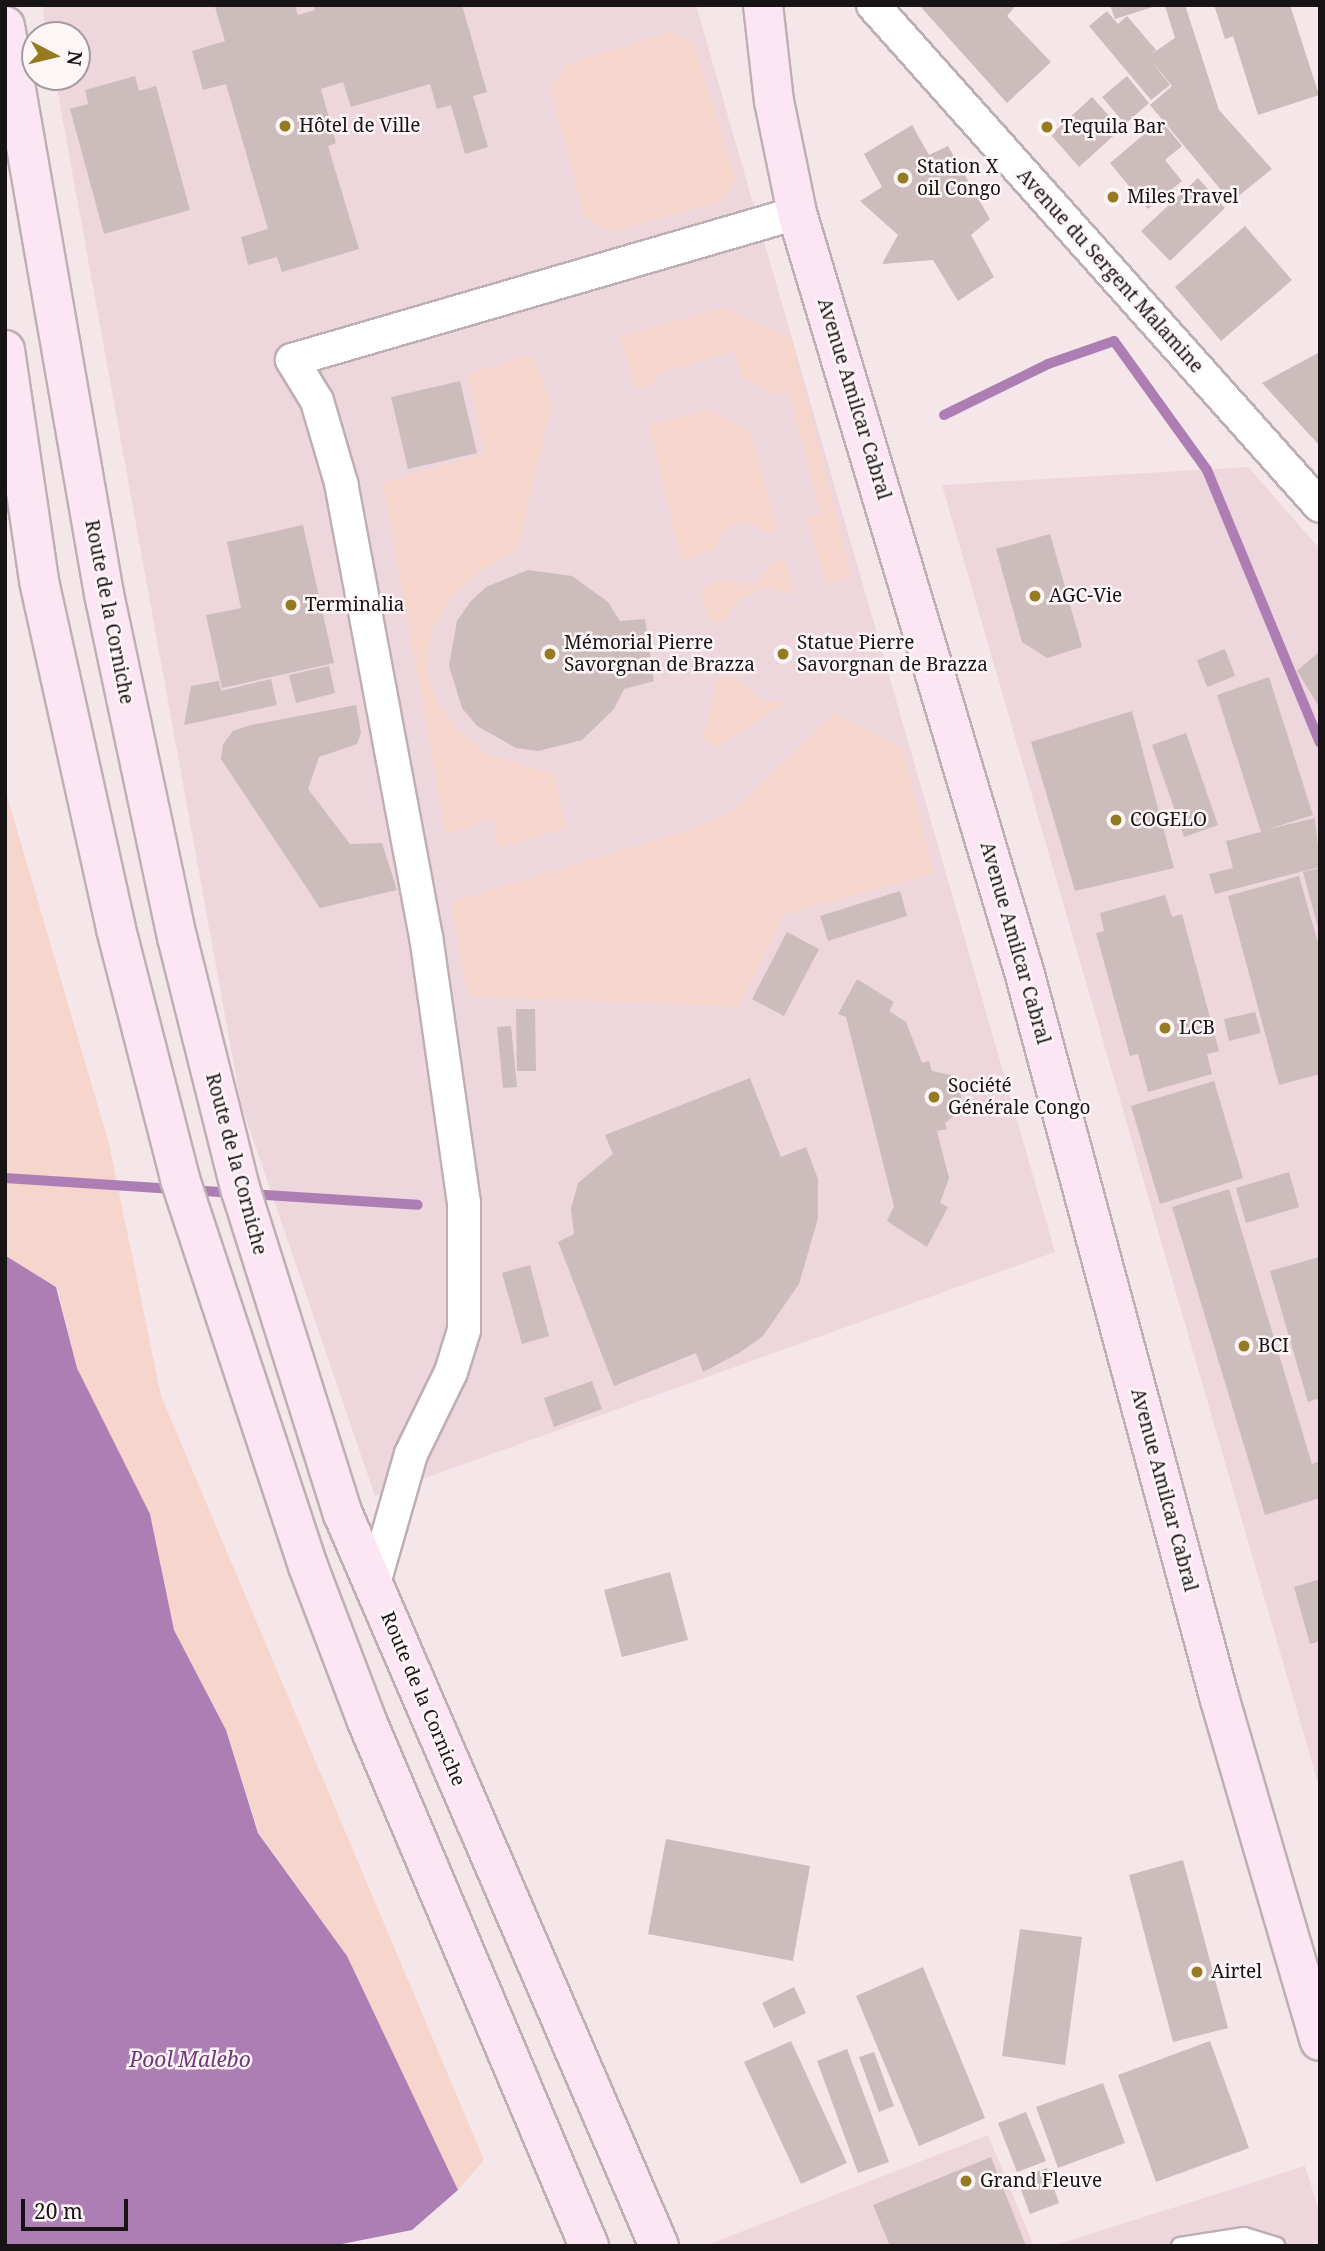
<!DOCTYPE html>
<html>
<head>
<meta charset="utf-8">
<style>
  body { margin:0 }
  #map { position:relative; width:1325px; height:2251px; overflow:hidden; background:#f5e6ea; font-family:"Noto Serif",serif }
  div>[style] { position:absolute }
  .built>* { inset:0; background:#eed6dd }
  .green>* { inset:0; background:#f5d5cc }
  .water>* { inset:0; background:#ad7eb4 }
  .stream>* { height:10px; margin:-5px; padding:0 5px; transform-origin:5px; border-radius:5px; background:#ad7eb4 }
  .building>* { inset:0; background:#ccbcbc }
  .roads { filter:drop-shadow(2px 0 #beafb3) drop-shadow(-2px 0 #beafb3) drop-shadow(0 2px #beafb3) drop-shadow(0 -2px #beafb3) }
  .lane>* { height:16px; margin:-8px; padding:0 8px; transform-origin:8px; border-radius:8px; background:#fff }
  .street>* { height:32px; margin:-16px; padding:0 16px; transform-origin:16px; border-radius:16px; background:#fff }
  .secondary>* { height:38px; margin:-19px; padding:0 19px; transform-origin:19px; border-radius:19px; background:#fce6f4 }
  .dots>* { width:19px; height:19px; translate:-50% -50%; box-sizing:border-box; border:4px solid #fef5f7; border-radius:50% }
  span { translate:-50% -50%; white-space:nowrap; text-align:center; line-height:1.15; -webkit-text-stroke:5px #fef5f7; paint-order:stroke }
  .poi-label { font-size:19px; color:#181315 }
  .left { translate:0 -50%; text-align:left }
  .street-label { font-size:19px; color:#181315 }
  .water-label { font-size:21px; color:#71377a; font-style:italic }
  .frame { position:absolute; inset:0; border:7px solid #181315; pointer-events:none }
  .north { position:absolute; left:21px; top:21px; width:70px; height:70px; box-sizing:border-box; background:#fef5f7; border:2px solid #a29b9d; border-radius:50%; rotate:97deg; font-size:19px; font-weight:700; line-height:28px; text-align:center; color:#181315 }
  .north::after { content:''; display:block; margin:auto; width:24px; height:32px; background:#957a21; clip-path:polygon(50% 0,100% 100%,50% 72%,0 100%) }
  .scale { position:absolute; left:21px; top:2199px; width:107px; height:32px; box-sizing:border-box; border:4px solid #181315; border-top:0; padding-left:9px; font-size:21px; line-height:24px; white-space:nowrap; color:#181315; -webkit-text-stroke:5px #fef5f7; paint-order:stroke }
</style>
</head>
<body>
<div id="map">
  <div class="built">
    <div style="clip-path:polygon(42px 5px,696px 5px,1055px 1252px,375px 1496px,241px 1104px,55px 77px,77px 77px,77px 35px,47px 35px)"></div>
    <div style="clip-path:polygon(1248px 467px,1320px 549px,1320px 1790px,942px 485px)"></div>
    <div style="clip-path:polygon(988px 2135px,1034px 2246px,710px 2244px)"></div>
    <div style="clip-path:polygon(1305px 2166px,1320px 2214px,1320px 2246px,1052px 2246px)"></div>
  </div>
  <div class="green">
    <div style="clip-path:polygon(670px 32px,694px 43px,735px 179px,723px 201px,611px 232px,584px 216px,550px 88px,567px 64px)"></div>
    <div style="clip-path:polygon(724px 308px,791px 338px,852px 577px,826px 584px,807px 517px,821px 514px,788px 390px,774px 395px,741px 376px,735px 351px,659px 374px,655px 384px,635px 389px,620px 336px)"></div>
    <div style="clip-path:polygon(531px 355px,552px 405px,517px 552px,479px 572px,452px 597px,431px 632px,426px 668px,437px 701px,457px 728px,485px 753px,555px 775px,566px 828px,499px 848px,493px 818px,446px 835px,383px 483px,485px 453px,467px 374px)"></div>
    <div style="clip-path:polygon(711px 410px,750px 432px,778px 530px,764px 532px,751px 523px,735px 524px,722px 533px,715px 550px,681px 561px,649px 424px)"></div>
    <div style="clip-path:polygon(785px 560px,795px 595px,769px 588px,757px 591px,743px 597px,724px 620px,711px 623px,700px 590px,722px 579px,753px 585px,774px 562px)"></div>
    <div style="clip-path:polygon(718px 676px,732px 676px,766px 701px,789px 701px,717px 747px,703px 739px)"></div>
    <div style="clip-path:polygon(834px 713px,902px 748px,934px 874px,785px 914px,739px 1007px,468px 996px,451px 902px,680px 833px,732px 812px)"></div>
    <div style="clip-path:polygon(5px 789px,109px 1144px,161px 1396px,484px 2160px,458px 2190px,347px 1956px,259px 1833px,226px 1730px,174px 1630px,150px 1514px,77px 1368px,57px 1287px,5px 1256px)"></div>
  </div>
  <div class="water">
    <div style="clip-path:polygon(6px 1256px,56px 1287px,77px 1368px,150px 1514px,174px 1630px,226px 1730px,258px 1833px,347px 1956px,458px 2190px,412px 2230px,332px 2246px,5px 2246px)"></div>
  </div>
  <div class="stream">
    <div style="left:944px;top:415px;width:116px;rotate:-26.1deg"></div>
    <div style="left:1048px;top:364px;width:70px;rotate:-19.2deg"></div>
    <div style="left:1114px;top:341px;width:159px;rotate:54.2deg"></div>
    <div style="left:1207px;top:470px;width:295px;rotate:67.5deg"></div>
    <div style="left:5px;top:1178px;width:169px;rotate:3.7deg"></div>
    <div style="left:190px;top:1190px;width:44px;rotate:3.9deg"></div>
    <div style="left:250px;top:1194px;width:168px;rotate:3.7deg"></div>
  </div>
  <div class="building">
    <div style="clip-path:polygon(221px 5px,295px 5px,298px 15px,315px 10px,313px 5px,462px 5px,487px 92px,473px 96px,488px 147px,465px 154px,451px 105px,437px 109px,430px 84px,351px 107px,343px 82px,321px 89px,336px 143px,328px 146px,359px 249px,282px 272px,277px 257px,248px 265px,241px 237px,268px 229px,226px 84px,203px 90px,192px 51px,225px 41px,215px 7px)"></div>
    <div style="clip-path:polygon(919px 5px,1016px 5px,1007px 16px,1051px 62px,1007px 103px)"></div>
    <div style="clip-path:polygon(1110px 5px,1156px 5px,1156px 6px,1115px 19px)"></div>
    <div style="clip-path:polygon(1185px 5px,1219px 110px,1272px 169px,1231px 202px,1150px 105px,1172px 86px,1148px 57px,1170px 85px,1151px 100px,1089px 26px,1107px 11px,1118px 24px,1127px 16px,1156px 50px,1150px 55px,1175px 38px,1165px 6px)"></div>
    <div style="clip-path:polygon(1214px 5px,1290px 5px,1319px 95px,1258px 115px,1233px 36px,1225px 39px)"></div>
    <div style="clip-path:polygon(135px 76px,139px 91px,156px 86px,190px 210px,104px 234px,70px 109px,88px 104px,85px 90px)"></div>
    <div style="clip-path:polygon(1127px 76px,1149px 103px,1125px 124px,1102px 97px)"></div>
    <div style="clip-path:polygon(1092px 97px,1121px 129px,1079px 167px,1051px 135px)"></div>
    <div style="clip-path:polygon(1161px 120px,1182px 146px,1165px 160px,1182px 181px,1148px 209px,1110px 163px)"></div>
    <div style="clip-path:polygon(912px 125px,929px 155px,948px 146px,990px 219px,971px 235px,994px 277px,958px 301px,933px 260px,882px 264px,898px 235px,860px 201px,882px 187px,864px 154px)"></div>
    <div style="clip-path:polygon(1198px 178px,1225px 208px,1170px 261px,1141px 231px)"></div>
    <div style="clip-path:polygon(1245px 226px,1292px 280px,1221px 341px,1175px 287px)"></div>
    <div style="clip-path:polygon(1320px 352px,1320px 446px,1262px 383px)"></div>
    <div style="clip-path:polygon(460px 381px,477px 453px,408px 469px,391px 397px)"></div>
    <div style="clip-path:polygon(303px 525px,334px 663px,222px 688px,206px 615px,241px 608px,227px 542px)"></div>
    <div style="clip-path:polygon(1050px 534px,1082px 647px,1047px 658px,1022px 642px,996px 549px)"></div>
    <div style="clip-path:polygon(528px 570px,572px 576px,608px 602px,620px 621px,645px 619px,654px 681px,624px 689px,614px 709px,582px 740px,538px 751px,516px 748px,477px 726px,462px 708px,449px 666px,457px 621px,470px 602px,486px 587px)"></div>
    <div style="clip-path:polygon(1225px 649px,1235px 676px,1207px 687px,1197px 660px)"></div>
    <div style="clip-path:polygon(1320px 651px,1320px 708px,1297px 671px)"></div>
    <div style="clip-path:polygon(329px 666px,335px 693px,296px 703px,289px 675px)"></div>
    <div style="clip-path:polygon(1269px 677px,1313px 815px,1265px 830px,1315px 818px,1320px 867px,1215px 894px,1209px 874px,1233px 868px,1226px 841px,1261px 832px,1217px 695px)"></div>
    <div style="clip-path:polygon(271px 679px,277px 705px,184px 725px,191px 686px,219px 681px,221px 691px)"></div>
    <div style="clip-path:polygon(356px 705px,361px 733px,357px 744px,319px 757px,308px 789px,350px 844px,382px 843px,397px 890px,320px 908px,221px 759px,223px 744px,233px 731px,251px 725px)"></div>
    <div style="clip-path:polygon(1132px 711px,1174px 868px,1075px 891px,1031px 742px)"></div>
    <div style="clip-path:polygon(1186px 733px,1218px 825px,1184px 837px,1152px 745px)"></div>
    <div style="clip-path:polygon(1320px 868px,1320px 931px,1319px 931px,1303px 872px)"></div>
    <div style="clip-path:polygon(1299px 876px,1320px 950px,1320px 1074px,1279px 1085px,1228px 896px)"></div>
    <div style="clip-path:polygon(900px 891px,907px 916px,828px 941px,820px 916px)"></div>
    <div style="clip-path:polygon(1165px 895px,1172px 917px,1182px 914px,1219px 1051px,1207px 1054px,1212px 1074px,1148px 1092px,1138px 1054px,1130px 1056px,1096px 933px,1104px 931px,1100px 913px)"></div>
    <div style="clip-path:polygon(787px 932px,819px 949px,784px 1016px,752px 999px)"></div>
    <div style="clip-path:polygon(857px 979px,894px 1002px,889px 1011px,906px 1022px,922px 1063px,929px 1061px,932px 1071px,951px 1075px,961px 1087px,961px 1110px,945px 1123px,947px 1129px,937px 1131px,949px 1178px,940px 1203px,948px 1207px,927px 1247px,887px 1221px,894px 1206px,846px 1017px,838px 1014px)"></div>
    <div style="clip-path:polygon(516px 1009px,535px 1009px,536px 1071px,517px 1071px)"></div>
    <div style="clip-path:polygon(1255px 1012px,1261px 1033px,1229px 1041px,1224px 1019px)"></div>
    <div style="clip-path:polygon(511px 1026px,517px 1087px,503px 1088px,497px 1027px)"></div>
    <div style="clip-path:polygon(750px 1078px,781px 1157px,806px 1147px,818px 1179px,818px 1218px,799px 1284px,763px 1336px,739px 1353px,703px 1372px,696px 1353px,614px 1386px,558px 1242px,574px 1234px,571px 1209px,578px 1183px,613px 1154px,605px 1135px)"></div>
    <div style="clip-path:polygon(1214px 1081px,1243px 1178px,1160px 1204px,1131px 1106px)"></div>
    <div style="clip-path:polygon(1289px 1172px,1299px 1207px,1246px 1223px,1236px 1188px)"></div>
    <div style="clip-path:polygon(1229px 1189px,1312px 1464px,1320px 1461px,1320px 1498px,1265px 1515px,1172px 1207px)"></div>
    <div style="clip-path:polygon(1319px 1257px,1320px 1398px,1308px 1402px,1270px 1271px)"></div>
    <div style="clip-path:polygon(530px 1265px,549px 1336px,522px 1344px,502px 1273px)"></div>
    <div style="clip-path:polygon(592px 1381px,602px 1409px,554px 1427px,544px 1398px)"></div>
    <div style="clip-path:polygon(670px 1572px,688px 1640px,622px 1657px,604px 1590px)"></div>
    <div style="clip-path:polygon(1320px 1579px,1320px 1641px,1310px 1644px,1294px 1587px)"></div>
    <div style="clip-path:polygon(666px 1839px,810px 1866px,793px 1961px,648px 1934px)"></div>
    <div style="clip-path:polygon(1183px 1860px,1228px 2028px,1173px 2042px,1129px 1875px)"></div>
    <div style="clip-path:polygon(1020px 1929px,1082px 1937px,1065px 2065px,1002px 2056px)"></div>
    <div style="clip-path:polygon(923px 1967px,985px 2118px,919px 2146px,856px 1996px)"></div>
    <div style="clip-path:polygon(794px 1987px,806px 2013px,774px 2028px,762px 2003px)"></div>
    <div style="clip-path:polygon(791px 2041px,847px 2163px,801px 2184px,744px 2062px)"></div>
    <div style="clip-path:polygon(1210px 2041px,1249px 2148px,1156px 2182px,1118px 2075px)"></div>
    <div style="clip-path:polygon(847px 2049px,889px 2162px,858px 2173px,817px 2061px)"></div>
    <div style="clip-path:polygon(874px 2052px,894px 2106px,879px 2112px,859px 2057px)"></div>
    <div style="clip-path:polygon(1103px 2083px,1125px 2143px,1058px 2168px,1036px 2107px)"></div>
    <div style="clip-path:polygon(1026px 2112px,1046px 2161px,1017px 2172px,998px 2123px)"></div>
    <div style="clip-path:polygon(991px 2157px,1026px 2246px,890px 2246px,873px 2205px)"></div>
    <div style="clip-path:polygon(1047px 2168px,1059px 2203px,1030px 2214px,1017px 2179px)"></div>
  </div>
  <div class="roads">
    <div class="lane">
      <div style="left:1180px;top:2246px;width:65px;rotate:-8.9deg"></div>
      <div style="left:1244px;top:2236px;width:34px;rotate:17deg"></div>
    </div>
    <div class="street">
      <div style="left:873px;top:5px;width:671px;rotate:48.26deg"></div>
      <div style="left:374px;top:1583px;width:134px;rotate:-74deg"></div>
      <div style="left:411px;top:1454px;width:91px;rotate:-64deg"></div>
      <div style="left:451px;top:1372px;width:44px;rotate:-72.8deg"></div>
      <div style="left:464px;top:1330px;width:127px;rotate:-90deg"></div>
      <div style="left:464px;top:1203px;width:269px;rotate:-98.1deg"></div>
      <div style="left:426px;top:937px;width:459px;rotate:-100.6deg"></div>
      <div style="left:342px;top:486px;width:89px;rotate:-106.4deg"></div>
      <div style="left:317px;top:401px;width:48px;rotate:-121.4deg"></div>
      <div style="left:292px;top:360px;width:526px;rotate:-16.23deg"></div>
    </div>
    <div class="secondary">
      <div style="left:763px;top:5px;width:97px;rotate:83.5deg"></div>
      <div style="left:774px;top:101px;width:114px;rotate:78.4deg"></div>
      <div style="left:797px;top:213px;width:795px;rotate:73.34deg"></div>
      <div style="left:1025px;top:975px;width:751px;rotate:74.95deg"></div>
      <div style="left:1220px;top:1700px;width:355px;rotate:73.7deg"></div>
      <div style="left:5px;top:26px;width:577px;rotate:80.11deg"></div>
      <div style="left:104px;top:594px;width:351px;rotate:78deg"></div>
      <div style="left:177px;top:937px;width:262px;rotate:75.9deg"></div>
      <div style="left:241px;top:1191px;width:339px;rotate:72.5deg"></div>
      <div style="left:343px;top:1514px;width:797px;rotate:66.65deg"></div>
      <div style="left:5px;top:350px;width:233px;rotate:81.6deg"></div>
      <div style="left:39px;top:581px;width:356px;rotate:77.5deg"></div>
      <div style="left:116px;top:929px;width:258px;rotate:75.6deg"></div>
      <div style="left:180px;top:1179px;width:408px;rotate:71.7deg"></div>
      <div style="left:308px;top:1566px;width:164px;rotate:69.2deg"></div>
      <div style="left:366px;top:1719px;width:572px;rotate:67.06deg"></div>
    </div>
  </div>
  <div class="dots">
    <div style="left:285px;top:126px;background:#957a21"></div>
    <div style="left:1047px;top:127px;background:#957a21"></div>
    <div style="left:903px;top:178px;background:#957a21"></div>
    <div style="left:1113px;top:197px;background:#957a21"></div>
    <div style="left:1035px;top:596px;background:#957a21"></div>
    <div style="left:291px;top:605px;background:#957a21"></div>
    <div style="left:550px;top:654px;background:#957a21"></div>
    <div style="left:783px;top:654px;background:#957a21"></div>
    <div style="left:1116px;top:820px;background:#957a21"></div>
    <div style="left:1165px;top:1028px;background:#957a21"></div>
    <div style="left:934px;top:1097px;background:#957a21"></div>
    <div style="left:1244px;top:1346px;background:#957a21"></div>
    <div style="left:1197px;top:1972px;background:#957a21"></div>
    <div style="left:966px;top:2181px;background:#957a21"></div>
  </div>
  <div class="poi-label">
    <span class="left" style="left:299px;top:126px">Hôtel de Ville</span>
    <span class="left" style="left:1061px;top:127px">Tequila Bar</span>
    <span class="left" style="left:917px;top:178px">Station X<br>oil Congo</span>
    <span class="left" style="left:1127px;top:197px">Miles Travel</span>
    <span class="left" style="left:1049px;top:596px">AGC-Vie</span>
    <span class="left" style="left:305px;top:605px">Terminalia</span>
    <span class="left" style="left:564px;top:654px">Mémorial Pierre<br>Savorgnan de Brazza</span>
    <span class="left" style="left:797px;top:654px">Statue Pierre<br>Savorgnan de Brazza</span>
    <span class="left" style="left:1130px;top:820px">COGELO</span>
    <span class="left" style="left:1179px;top:1028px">LCB</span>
    <span class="left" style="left:948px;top:1097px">Société<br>Générale Congo</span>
    <span class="left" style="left:1258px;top:1346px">BCI</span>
    <span class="left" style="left:1211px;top:1972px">Airtel</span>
    <span class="left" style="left:980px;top:2181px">Grand Fleuve</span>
  </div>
  <div class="street-label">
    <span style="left:1110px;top:271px;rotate:48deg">Avenue du Sergent Malamine</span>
    <span style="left:854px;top:399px;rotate:73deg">Avenue Amilcar Cabral</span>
    <span style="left:109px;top:612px;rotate:79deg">Route de la Corniche</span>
    <span style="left:1015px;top:943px;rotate:74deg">Avenue Amilcar Cabral</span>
    <span style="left:236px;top:1164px;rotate:75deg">Route de la Corniche</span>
    <span style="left:1164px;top:1490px;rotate:75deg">Avenue Amilcar Cabral</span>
    <span style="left:423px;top:1699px;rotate:67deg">Route de la Corniche</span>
  </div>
  <div class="water-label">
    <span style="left:190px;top:2059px">Pool Malebo</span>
  </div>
  <div class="frame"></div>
  <div class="north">N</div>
  <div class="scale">20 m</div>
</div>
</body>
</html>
